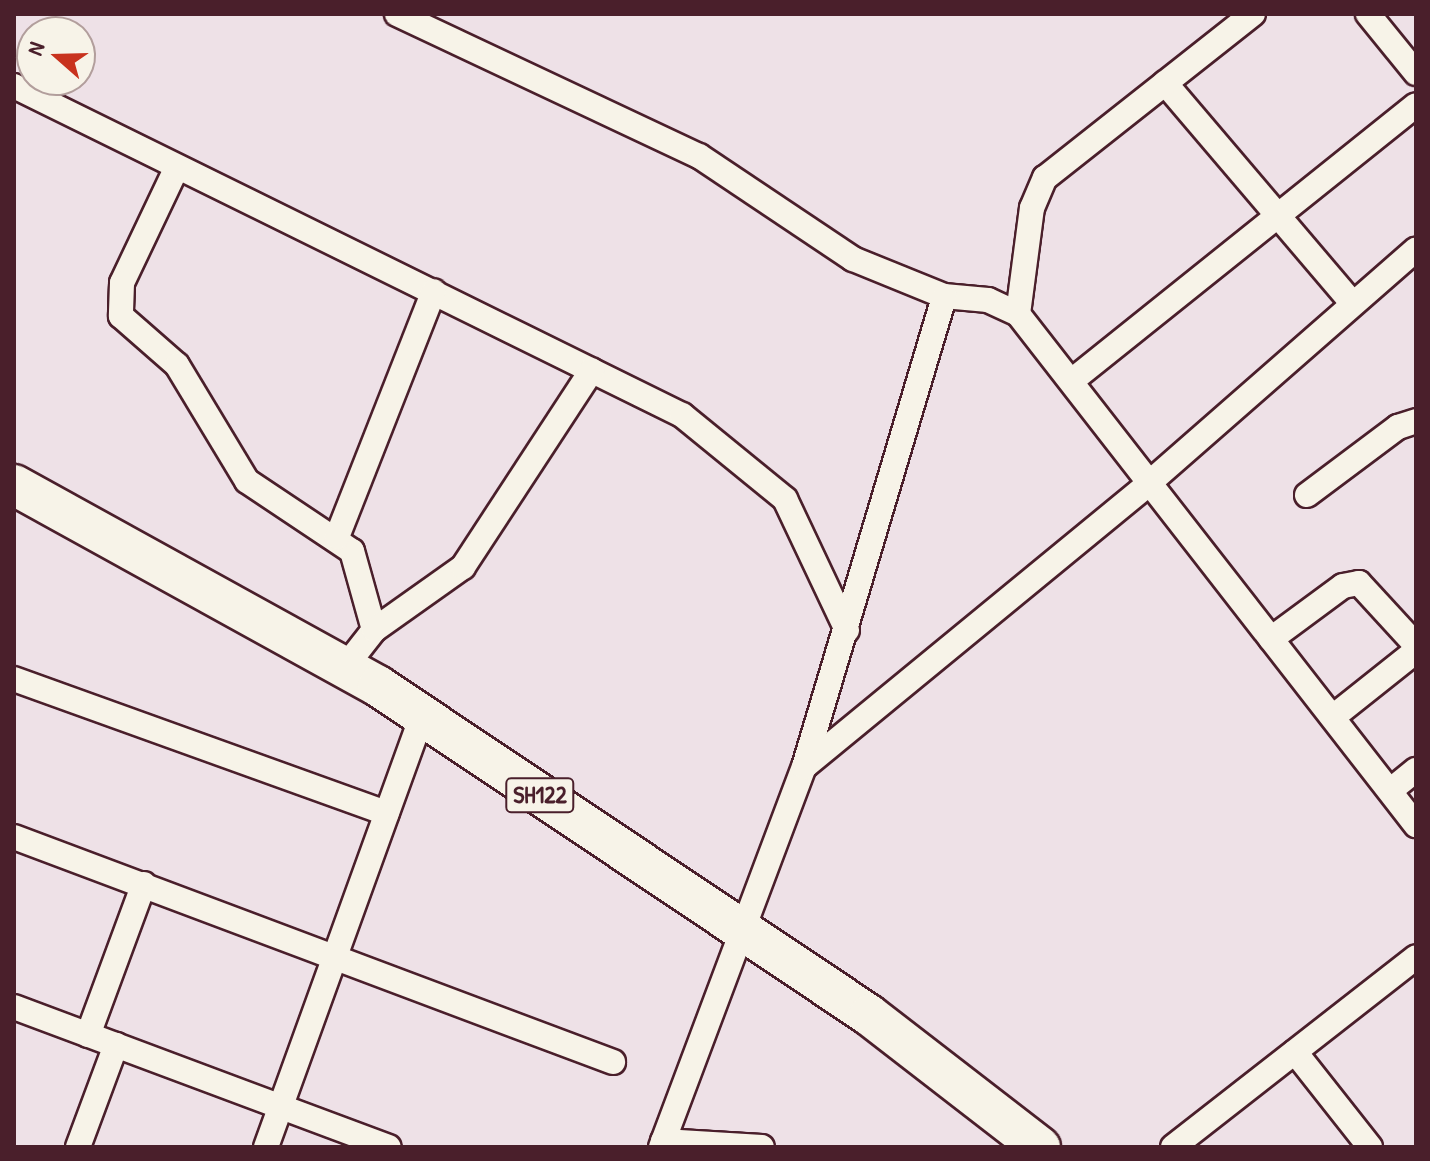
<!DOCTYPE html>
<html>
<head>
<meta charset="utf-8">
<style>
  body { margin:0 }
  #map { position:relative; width:1430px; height:1161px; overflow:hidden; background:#eee1e7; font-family:"Patrick Hand",sans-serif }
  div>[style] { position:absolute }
  .roads { filter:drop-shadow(2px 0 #4a1f2b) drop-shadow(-2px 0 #4a1f2b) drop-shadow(0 2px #4a1f2b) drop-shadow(0 -2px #4a1f2b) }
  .street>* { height:24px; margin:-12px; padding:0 12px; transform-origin:12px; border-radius:12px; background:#f7f3e8 }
  .primary>* { height:40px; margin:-20px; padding:0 20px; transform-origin:20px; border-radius:20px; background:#f7f3e8 }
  span { translate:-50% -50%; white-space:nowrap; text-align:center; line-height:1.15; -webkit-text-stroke:6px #f7f3e8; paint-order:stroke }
  .shield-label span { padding:2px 6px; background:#f7f3e8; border:2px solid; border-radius:6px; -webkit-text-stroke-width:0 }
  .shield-label { font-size:24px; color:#4a1f2b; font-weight:700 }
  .frame { position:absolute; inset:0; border:16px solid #4a1f2b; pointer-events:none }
  .north { position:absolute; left:16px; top:16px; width:80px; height:80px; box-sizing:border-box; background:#f7f3e8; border:2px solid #b29e9c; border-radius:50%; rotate:290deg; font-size:22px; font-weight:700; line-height:32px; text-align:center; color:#4a1f2b }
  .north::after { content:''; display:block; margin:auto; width:28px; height:36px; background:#c8321e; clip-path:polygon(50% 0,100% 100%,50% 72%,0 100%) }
</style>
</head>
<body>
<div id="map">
  <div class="roads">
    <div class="street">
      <div style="left:397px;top:14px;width:334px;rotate:25.2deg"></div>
      <div style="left:699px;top:156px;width:185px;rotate:33.8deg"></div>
      <div style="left:853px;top:259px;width:98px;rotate:22.1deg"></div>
      <div style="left:944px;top:296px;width:44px;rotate:5.2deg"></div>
      <div style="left:988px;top:300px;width:33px;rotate:25deg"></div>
      <div style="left:1018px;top:314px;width:648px;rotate:52.09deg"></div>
      <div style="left:1368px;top:14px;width:76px;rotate:50.9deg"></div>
      <div style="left:1165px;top:83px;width:289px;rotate:49.6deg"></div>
      <div style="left:14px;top:86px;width:745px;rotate:26.22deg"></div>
      <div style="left:682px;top:415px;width:133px;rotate:39.2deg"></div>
      <div style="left:785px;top:499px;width:145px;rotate:64.7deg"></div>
      <div style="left:177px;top:167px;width:128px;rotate:115.4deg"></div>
      <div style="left:122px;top:283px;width:33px;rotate:92deg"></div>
      <div style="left:121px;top:316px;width:74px;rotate:41.2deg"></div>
      <div style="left:177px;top:365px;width:135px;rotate:58.9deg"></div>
      <div style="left:247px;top:481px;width:126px;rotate:33.7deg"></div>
      <div style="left:352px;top:551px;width:82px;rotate:74.4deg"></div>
      <div style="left:1018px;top:314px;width:107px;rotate:-82.5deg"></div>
      <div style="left:1032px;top:208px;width:33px;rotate:-67deg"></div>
      <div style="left:1045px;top:178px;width:265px;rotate:-38.3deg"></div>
      <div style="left:1074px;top:379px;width:438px;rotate:-38.7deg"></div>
      <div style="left:1307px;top:495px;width:114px;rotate:-36.8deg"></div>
      <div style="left:1398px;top:427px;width:19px;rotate:-18deg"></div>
      <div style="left:337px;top:537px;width:264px;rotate:-68.5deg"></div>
      <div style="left:1271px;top:639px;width:89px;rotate:-36.4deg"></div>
      <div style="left:1343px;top:586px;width:16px;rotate:-11deg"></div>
      <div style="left:1359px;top:583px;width:84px;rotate:47.4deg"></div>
      <div style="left:345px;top:667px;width:47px;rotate:-51.9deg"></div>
      <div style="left:374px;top:630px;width:109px;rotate:-35.3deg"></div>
      <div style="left:463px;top:567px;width:235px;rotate:-56.8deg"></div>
      <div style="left:14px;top:679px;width:396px;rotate:19.8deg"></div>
      <div style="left:1333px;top:717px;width:106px;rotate:-38.5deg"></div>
      <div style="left:804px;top:767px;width:445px;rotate:-39.4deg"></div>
      <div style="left:1148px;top:484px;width:356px;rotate:-41.2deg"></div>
      <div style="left:1391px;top:790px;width:32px;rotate:-39deg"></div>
      <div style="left:14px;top:837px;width:640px;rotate:20.59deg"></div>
      <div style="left:14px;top:1007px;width:400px;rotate:20.5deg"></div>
      <div style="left:88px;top:1035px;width:161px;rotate:-69.7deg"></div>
      <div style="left:1295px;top:1052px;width:121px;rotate:51.7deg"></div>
      <div style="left:663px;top:1141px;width:99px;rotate:3.5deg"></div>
      <div style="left:78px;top:1147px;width:109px;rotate:-69.6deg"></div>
      <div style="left:266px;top:1147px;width:459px;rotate:-70.1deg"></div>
      <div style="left:661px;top:1147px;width:406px;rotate:-69.4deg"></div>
      <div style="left:804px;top:767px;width:491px;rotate:-73.4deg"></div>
      <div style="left:1173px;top:1147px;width:308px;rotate:-38deg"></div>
    </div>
    <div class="primary">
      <div style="left:14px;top:485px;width:416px;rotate:28.9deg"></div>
      <div style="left:378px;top:686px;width:591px;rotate:33.82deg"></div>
      <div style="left:869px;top:1015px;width:216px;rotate:37.7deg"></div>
    </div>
  </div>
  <div class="shield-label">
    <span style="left:540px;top:795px">SH122</span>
  </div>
  <div class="frame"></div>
  <div class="north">N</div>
</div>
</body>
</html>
